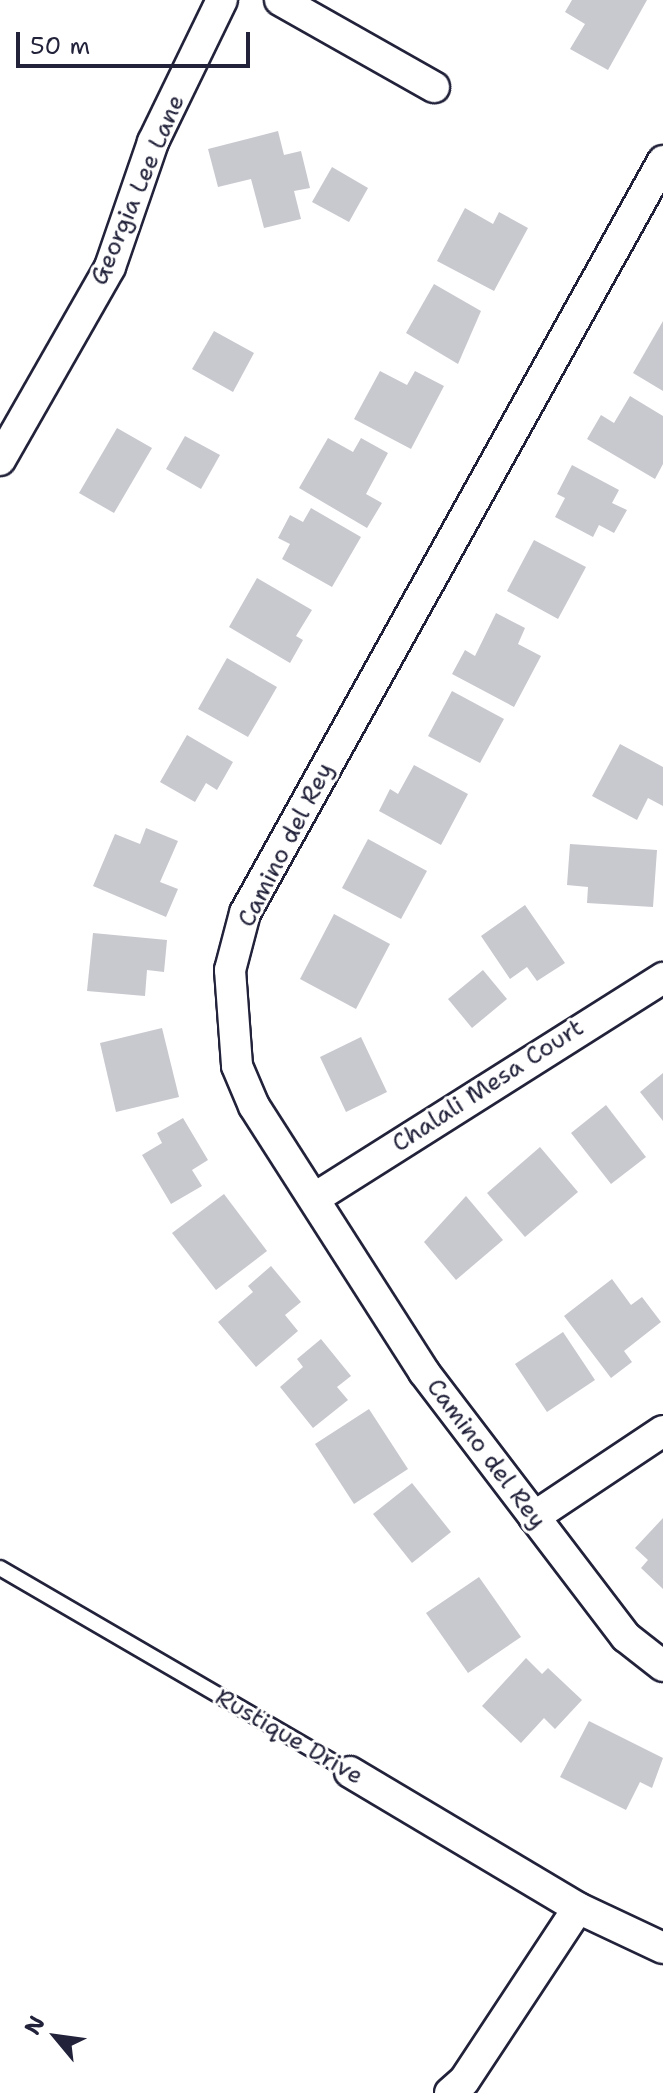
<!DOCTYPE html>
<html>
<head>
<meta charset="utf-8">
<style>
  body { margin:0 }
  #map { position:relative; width:663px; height:2093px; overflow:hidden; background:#fff; font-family:"Shantell Sans",sans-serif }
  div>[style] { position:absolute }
  .building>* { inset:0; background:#c8c8cf }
  .roads { filter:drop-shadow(2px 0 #22223b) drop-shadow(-2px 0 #22223b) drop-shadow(0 2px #22223b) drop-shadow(0 -2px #22223b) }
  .lane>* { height:14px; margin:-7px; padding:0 7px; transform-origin:7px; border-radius:7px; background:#fff }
  .street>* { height:30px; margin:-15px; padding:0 15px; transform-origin:15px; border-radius:15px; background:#fff }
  span { translate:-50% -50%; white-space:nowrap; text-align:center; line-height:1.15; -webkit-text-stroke:6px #fff; paint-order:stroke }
  .street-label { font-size:24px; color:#22223b }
  .north { position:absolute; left:16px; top:1997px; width:80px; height:80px; -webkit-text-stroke:6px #fff; paint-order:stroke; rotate:299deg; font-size:22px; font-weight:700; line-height:32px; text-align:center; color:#22223b }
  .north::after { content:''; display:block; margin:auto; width:28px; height:36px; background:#22223b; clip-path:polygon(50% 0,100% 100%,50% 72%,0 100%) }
  .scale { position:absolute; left:16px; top:32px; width:234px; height:36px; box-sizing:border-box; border:4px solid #22223b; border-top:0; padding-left:10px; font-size:24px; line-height:28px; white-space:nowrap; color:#22223b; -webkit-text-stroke:6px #fff; paint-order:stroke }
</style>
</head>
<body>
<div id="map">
  <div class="building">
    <div style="clip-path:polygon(572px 0,647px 0,608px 70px,570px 49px,585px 24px,565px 12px)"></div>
    <div style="clip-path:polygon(278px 131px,284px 155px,301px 151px,310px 188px,294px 191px,301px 219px,264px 228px,251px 179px,218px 187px,208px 149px)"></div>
    <div style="clip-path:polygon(332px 167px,368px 188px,349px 222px,312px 202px)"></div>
    <div style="clip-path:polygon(465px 208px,493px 224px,499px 212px,528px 228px,494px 291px,437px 261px)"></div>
    <div style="clip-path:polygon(434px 284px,481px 311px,458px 364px,406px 333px)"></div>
    <div style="clip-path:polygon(663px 321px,663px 391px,633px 373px)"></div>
    <div style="clip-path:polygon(214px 331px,254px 353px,233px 392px,192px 369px)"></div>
    <div style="clip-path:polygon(380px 371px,407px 385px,415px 371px,444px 386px,411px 449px,354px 419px)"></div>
    <div style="clip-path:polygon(630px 396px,663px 416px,663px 464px,655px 479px,587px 439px,601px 415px,614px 423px)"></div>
    <div style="clip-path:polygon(117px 428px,152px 448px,114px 513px,79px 493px)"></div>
    <div style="clip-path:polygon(185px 436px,220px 455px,201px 489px,166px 469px)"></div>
    <div style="clip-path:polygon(328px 438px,353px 452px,361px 438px,388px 453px,366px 494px,382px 503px,367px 528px,299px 488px)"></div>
    <div style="clip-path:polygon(572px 465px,619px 490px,612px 503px,627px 510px,614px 533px,599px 525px,593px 537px,555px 517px,565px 498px,557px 494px)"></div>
    <div style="clip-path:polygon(311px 508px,361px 537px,332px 587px,282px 559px,290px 544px,278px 538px,290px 515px,303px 522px)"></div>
    <div style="clip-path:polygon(534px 540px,586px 567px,558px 619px,507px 591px)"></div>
    <div style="clip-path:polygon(257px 578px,312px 610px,296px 636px,303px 640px,290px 663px,229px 627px)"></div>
    <div style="clip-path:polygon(496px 613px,525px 628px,518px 644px,541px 656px,514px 707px,452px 674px,465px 650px,475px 656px)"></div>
    <div style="clip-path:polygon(227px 658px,277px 687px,248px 737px,198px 709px)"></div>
    <div style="clip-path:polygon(452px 691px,504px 719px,480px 763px,428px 736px)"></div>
    <div style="clip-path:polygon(187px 735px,233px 762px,217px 790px,206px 783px,195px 802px,160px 782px)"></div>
    <div style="clip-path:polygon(620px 744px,663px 767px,663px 806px,648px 798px,637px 820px,592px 796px)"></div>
    <div style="clip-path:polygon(414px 765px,468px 794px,441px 845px,379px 811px,390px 789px,398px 794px)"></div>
    <div style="clip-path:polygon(146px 828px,178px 841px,160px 882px,178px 889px,166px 917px,93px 886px,115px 834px,140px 844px)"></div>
    <div style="clip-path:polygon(368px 839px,427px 871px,401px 919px,342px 888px)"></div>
    <div style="clip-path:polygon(570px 844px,657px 850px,653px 907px,587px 903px,588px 887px,567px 885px)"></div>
    <div style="clip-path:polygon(525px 905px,565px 963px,537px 981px,527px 967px,510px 979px,481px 936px)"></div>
    <div style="clip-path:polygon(334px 914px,390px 944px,356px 1009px,300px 979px)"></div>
    <div style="clip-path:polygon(93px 933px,167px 940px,164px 972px,147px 970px,145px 996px,87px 991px)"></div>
    <div style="clip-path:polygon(483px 970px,507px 999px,472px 1028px,448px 999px)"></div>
    <div style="clip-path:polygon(162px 1028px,179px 1097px,116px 1112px,100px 1043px)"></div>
    <div style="clip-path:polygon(361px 1037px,387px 1092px,346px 1112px,320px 1057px)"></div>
    <div style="clip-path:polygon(663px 1073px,663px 1121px,640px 1092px)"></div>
    <div style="clip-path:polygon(606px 1105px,646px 1157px,611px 1184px,571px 1133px)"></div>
    <div style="clip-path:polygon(183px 1118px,208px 1160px,192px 1170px,202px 1186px,171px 1204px,142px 1155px,162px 1143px,157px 1133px)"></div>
    <div style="clip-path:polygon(540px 1147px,578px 1192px,525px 1237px,487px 1193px)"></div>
    <div style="clip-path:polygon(224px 1194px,267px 1251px,216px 1290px,172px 1233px)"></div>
    <div style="clip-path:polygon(466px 1196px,503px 1240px,456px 1280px,424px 1242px)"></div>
    <div style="clip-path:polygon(271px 1266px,301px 1302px,285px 1315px,298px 1331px,256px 1367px,218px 1322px,253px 1292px,248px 1286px)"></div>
    <div style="clip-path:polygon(612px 1279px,631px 1305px,642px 1297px,661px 1322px,624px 1351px,632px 1362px,611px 1378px,564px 1316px)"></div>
    <div style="clip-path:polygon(563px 1332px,595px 1380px,547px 1412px,515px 1364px)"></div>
    <div style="clip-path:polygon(321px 1339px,351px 1376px,337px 1387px,348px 1400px,313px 1428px,280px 1387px,303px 1367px,297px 1359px)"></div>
    <div style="clip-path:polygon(369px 1409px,408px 1469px,354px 1504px,315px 1444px)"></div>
    <div style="clip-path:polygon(412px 1483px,451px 1532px,412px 1563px,373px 1514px)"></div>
    <div style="clip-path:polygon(663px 1518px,663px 1589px,641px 1568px,648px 1560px,635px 1548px)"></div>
    <div style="clip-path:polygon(479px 1577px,521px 1637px,468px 1673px,426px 1613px)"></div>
    <div style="clip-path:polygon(526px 1658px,542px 1674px,548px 1668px,582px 1700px,555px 1729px,544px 1718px,521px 1743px,482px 1706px)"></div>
    <div style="clip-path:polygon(589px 1721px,663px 1758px,652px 1788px,640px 1782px,626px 1810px,560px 1777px)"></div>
  </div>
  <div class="roads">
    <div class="lane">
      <div style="left:0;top:1568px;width:405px;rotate:30.2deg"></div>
    </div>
    <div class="street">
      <div style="left:280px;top:0;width:177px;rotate:29.5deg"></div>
      <div style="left:663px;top:161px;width:860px;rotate:119.07deg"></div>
      <div style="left:245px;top:913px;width:59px;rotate:104.7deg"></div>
      <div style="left:230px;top:970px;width:96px;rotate:85.8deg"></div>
      <div style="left:237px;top:1066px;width:43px;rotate:67deg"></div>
      <div style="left:254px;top:1106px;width:316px;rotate:57.4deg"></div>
      <div style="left:424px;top:1372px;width:333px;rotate:52.7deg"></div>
      <div style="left:626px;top:1637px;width:47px;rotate:38.1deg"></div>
      <div style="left:0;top:460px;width:222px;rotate:-60.3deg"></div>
      <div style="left:110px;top:267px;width:132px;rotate:-71deg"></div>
      <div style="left:153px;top:142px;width:158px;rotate:-64.1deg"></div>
      <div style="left:315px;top:1198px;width:412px;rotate:-32.3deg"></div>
      <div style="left:534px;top:1517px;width:155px;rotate:-33.7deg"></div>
      <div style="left:350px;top:1772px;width:265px;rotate:30.8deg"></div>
      <div style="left:578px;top:1908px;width:94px;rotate:25.2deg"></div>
      <div style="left:450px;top:2093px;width:18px;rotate:-41deg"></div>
      <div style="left:464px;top:2081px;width:207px;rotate:-56.6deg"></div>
    </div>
  </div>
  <div class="street-label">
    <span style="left:138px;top:190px;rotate:-67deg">Georgia Lee Lane</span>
    <span style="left:286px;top:845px;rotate:-63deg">Camino del Rey</span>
    <span style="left:488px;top:1086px;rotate:-33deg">Chalali Mesa Court</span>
    <span style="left:486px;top:1454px;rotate:53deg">Camino del Rey</span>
    <span style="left:289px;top:1737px;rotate:30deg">Rustique Drive</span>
  </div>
  <div class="north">N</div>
  <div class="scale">50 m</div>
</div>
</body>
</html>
